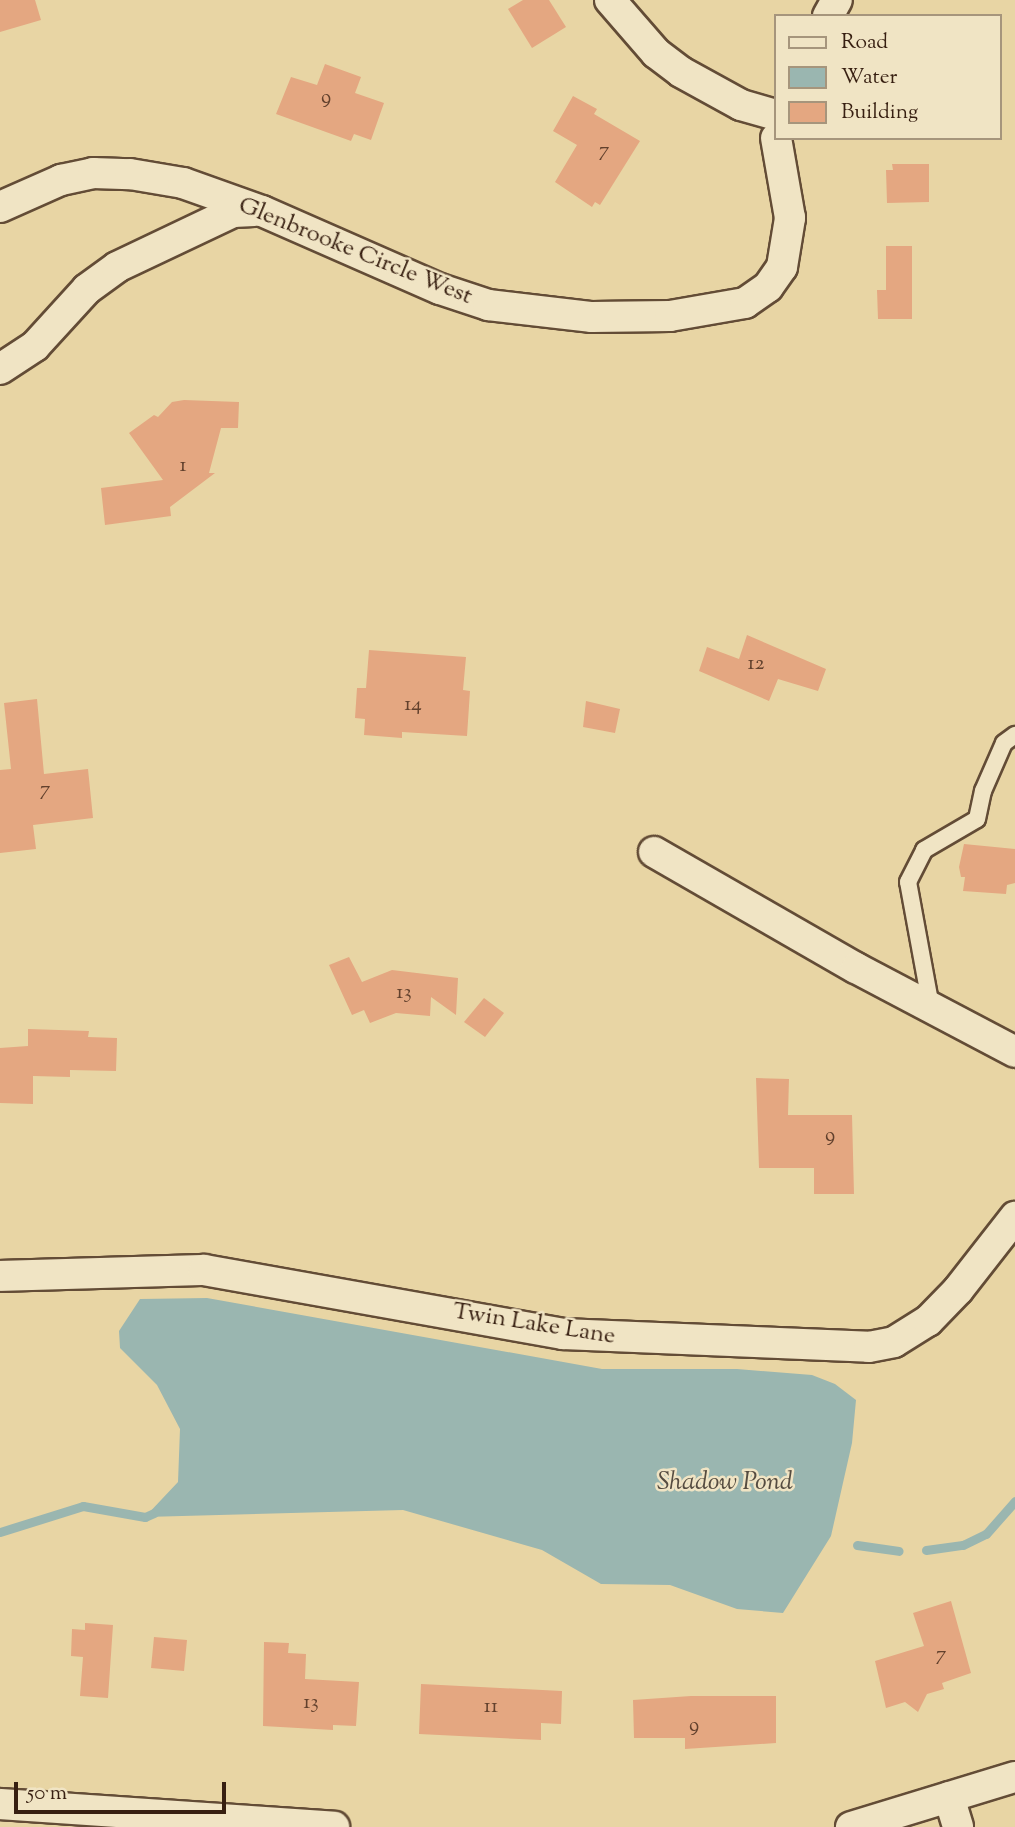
<!DOCTYPE html>
<html>
<head>
<meta charset="utf-8">
<style>
  body { margin:0 }
  #map { position:relative; width:1015px; height:1827px; overflow:hidden; background:#e8d5a4; font-family:"Sorts Mill Goudy",serif }
  div>[style] { position:absolute }
  .water>* { inset:0; background:#9ab6b0 }
  .stream>* { height:9px; margin:-4.5px; padding:0 4.5px; transform-origin:4.5px; border-radius:4.5px; background:#9ab6b0 }
  .building>* { inset:0; background:#e4a781 }
  .roads { filter:drop-shadow(2px 0 #634c36) drop-shadow(-2px 0 #634c36) drop-shadow(0 2px #634c36) drop-shadow(0 -2px #634c36) }
  .lane>* { height:16px; margin:-8px; padding:0 8px; transform-origin:8px; border-radius:8px; background:#f0e4c4 }
  .street>* { height:30px; margin:-15px; padding:0 15px; transform-origin:15px; border-radius:15px; background:#f0e4c4 }
  span { translate:-50% -50%; white-space:nowrap; text-align:center; line-height:1.15; -webkit-text-stroke:5px #f0e4c4; paint-order:stroke }
  .number-label { font-size:21px; color:#62412d }
  .number-label span { -webkit-text-stroke-width:0 }
  .street-label { font-size:24px; color:#371f11 }
  .water-label { font-size:26px; color:#554c41; font-style:italic }
  .legend { position:absolute; left:774px; top:14px; width:228px; height:126px; box-sizing:border-box; background:#f0e4c4; border:2px solid #a6957c; margin:0; padding:9px 12px; list-style:none; font-size:21px; color:#371f11 }
  .legend li { display:flex; align-items:center; gap:14px; height:35px }
  .legend b { width:35px; border:2px solid #a6957c }
  .scale { position:absolute; left:14px; top:1782px; width:212px; height:32px; box-sizing:border-box; border:4px solid #371f11; border-top:0; padding-left:9px; font-size:21px; line-height:24px; white-space:nowrap; color:#371f11; -webkit-text-stroke:5px #f0e4c4; paint-order:stroke }
</style>
</head>
<body>
<div id="map">
  <div class="water">
    <div style="clip-path:polygon(207px 1298px,602px 1369px,737px 1369px,812px 1375px,835px 1384px,856px 1400px,852px 1443px,831px 1536px,783px 1613px,737px 1609px,670px 1585px,601px 1584px,542px 1550px,403px 1510px,145px 1517px,178px 1482px,180px 1429px,157px 1385px,120px 1348px,119px 1331px,140px 1299px)"></div>
  </div>
  <div class="stream">
    <div style="left:0;top:1532px;width:87px;rotate:-17.4deg"></div>
    <div style="left:83px;top:1506px;width:63px;rotate:10.1deg"></div>
    <div style="left:145px;top:1517px;width:10px;rotate:-24deg"></div>
    <div style="left:857px;top:1545px;width:42px;rotate:8.1deg"></div>
    <div style="left:926px;top:1550px;width:37px;rotate:-8deg"></div>
    <div style="left:963px;top:1545px;width:25px;rotate:-26deg"></div>
    <div style="left:986px;top:1534px;width:44px;rotate:-48.7deg"></div>
  </div>
  <div class="building">
    <div style="clip-path:polygon(0 0,35px 0,41px 20px,0 32px)"></div>
    <div style="clip-path:polygon(523px 0,549px 0,566px 27px,532px 48px,508px 9px)"></div>
    <div style="clip-path:polygon(325px 64px,361px 77px,355px 93px,384px 103px,371px 140px,354px 134px,351px 141px,276px 114px,291px 77px,317px 85px)"></div>
    <div style="clip-path:polygon(573px 96px,597px 109px,594px 114px,640px 141px,600px 205px,595px 202px,592px 207px,555px 182px,577px 145px,553px 131px)"></div>
    <div style="clip-path:polygon(892px 164px,929px 164px,929px 202px,887px 203px,886px 170px,893px 170px)"></div>
    <div style="clip-path:polygon(886px 246px,912px 246px,912px 319px,878px 319px,877px 290px,886px 290px)"></div>
    <div style="clip-path:polygon(184px 400px,239px 402px,238px 428px,221px 428px,209px 473px,215px 473px,170px 507px,171px 516px,105px 525px,101px 488px,163px 480px,129px 433px,154px 415px,158px 417px,172px 402px)"></div>
    <div style="clip-path:polygon(747px 635px,826px 669px,818px 691px,778px 679px,769px 701px,699px 671px,707px 647px,739px 659px)"></div>
    <div style="clip-path:polygon(369px 650px,466px 657px,463px 690px,470px 691px,467px 736px,402px 732px,402px 738px,364px 735px,365px 719px,355px 718px,357px 688px,366px 688px)"></div>
    <div style="clip-path:polygon(37px 699px,44px 774px,88px 769px,93px 818px,33px 825px,36px 849px,0 853px,0 770px,11px 769px,4px 703px)"></div>
    <div style="clip-path:polygon(586px 701px,620px 709px,615px 733px,583px 727px)"></div>
    <div style="clip-path:polygon(964px 844px,1015px 849px,1015px 883px,1007px 885px,1006px 894px,963px 891px,965px 877px,961px 877px,959px 867px)"></div>
    <div style="clip-path:polygon(349px 957px,362px 982px,392px 970px,458px 978px,456px 1015px,431px 997px,430px 1016px,396px 1013px,370px 1023px,364px 1010px,352px 1015px,329px 965px)"></div>
    <div style="clip-path:polygon(484px 998px,504px 1013px,485px 1037px,464px 1022px)"></div>
    <div style="clip-path:polygon(28px 1029px,89px 1031px,88px 1037px,117px 1038px,116px 1071px,70px 1070px,70px 1077px,33px 1076px,33px 1104px,0 1103px,0 1048px,28px 1046px)"></div>
    <div style="clip-path:polygon(756px 1078px,789px 1079px,788px 1115px,852px 1115px,854px 1194px,814px 1194px,814px 1168px,759px 1168px)"></div>
    <div style="clip-path:polygon(951px 1601px,971px 1673px,942px 1683px,944px 1689px,927px 1694px,918px 1712px,905px 1702px,886px 1708px,875px 1661px,924px 1646px,913px 1613px)"></div>
    <div style="clip-path:polygon(85px 1623px,113px 1625px,108px 1698px,80px 1696px,83px 1657px,71px 1656px,72px 1629px,85px 1630px)"></div>
    <div style="clip-path:polygon(154px 1637px,187px 1640px,184px 1671px,151px 1668px)"></div>
    <div style="clip-path:polygon(264px 1642px,289px 1643px,288px 1653px,306px 1654px,305px 1679px,359px 1682px,356px 1726px,333px 1725px,333px 1730px,263px 1726px)"></div>
    <div style="clip-path:polygon(421px 1684px,562px 1691px,561px 1724px,541px 1723px,541px 1740px,419px 1734px)"></div>
    <div style="clip-path:polygon(691px 1696px,776px 1696px,776px 1743px,685px 1749px,685px 1738px,634px 1738px,633px 1700px)"></div>
  </div>
  <div class="roads">
    <div class="lane">
      <div style="left:931px;top:1007px;width:127px;rotate:-100.4deg"></div>
      <div style="left:908px;top:882px;width:36px;rotate:-63deg"></div>
      <div style="left:924px;top:850px;width:61px;rotate:-30.3deg"></div>
      <div style="left:977px;top:819px;width:29px;rotate:-78deg"></div>
      <div style="left:983px;top:791px;width:52px;rotate:-66.4deg"></div>
      <div style="left:1004px;top:743px;width:14px;rotate:-36deg"></div>
    </div>
    <div class="street">
      <div style="left:610px;top:0;width:70px;rotate:49deg"></div>
      <div style="left:656px;top:53px;width:31px;rotate:37deg"></div>
      <div style="left:681px;top:72px;width:68px;rotate:28.8deg"></div>
      <div style="left:741px;top:105px;width:35px;rotate:16deg"></div>
      <div style="left:828px;top:16px;width:18px;rotate:-61deg"></div>
      <div style="left:0;top:207px;width:67px;rotate:-23.9deg"></div>
      <div style="left:61px;top:180px;width:33px;rotate:-12deg"></div>
      <div style="left:93px;top:173px;width:37px;rotate:2deg"></div>
      <div style="left:130px;top:174px;width:54px;rotate:9.6deg"></div>
      <div style="left:183px;top:183px;width:84px;rotate:19.5deg"></div>
      <div style="left:262px;top:211px;width:194px;rotate:23.7deg"></div>
      <div style="left:440px;top:289px;width:51px;rotate:18.4deg"></div>
      <div style="left:488px;top:305px;width:105px;rotate:6.6deg"></div>
      <div style="left:592px;top:317px;width:78px;rotate:-0.7deg"></div>
      <div style="left:670px;top:316px;width:76px;rotate:-9.8deg"></div>
      <div style="left:745px;top:303px;width:28px;rotate:-35deg"></div>
      <div style="left:768px;top:287px;width:24px;rotate:-55deg"></div>
      <div style="left:782px;top:267px;width:50px;rotate:-80.7deg"></div>
      <div style="left:790px;top:218px;width:81px;rotate:-99.9deg"></div>
      <div style="left:0;top:369px;width:42px;rotate:-33.3deg"></div>
      <div style="left:35px;top:346px;width:77px;rotate:-47.6deg"></div>
      <div style="left:87px;top:289px;width:37px;rotate:-36deg"></div>
      <div style="left:117px;top:267px;width:128px;rotate:-25.4deg"></div>
      <div style="left:233px;top:212px;width:21px;rotate:-3deg"></div>
      <div style="left:654px;top:852px;width:233px;rotate:29.9deg"></div>
      <div style="left:856px;top:968px;width:180px;rotate:27.8deg"></div>
      <div style="left:0;top:1276px;width:204px;rotate:-1.7deg"></div>
      <div style="left:204px;top:1270px;width:365px;rotate:10.1deg"></div>
      <div style="left:563px;top:1334px;width:306px;rotate:2.4deg"></div>
      <div style="left:869px;top:1347px;width:25px;rotate:-11deg"></div>
      <div style="left:894px;top:1342px;width:40px;rotate:-32deg"></div>
      <div style="left:928px;top:1321px;width:43px;rotate:-45.9deg"></div>
      <div style="left:958px;top:1290px;width:93px;rotate:-52deg"></div>
      <div style="left:949px;top:1797px;width:31px;rotate:73deg"></div>
      <div style="left:0;top:1804px;width:335px;rotate:3.9deg"></div>
      <div style="left:851px;top:1827px;width:171px;rotate:-17deg"></div>
    </div>
  </div>
  <div class="number-label">
    <span style="left:326px;top:98px">9</span>
    <span style="left:604px;top:151px">7</span>
    <span style="left:183px;top:466px">1</span>
    <span style="left:756px;top:664px">12</span>
    <span style="left:413px;top:705px">14</span>
    <span style="left:45px;top:790px">7</span>
    <span style="left:404px;top:993px">13</span>
    <span style="left:830px;top:1136px">9</span>
    <span style="left:941px;top:1655px">7</span>
    <span style="left:311px;top:1703px">13</span>
    <span style="left:491px;top:1707px">11</span>
    <span style="left:694px;top:1726px">9</span>
  </div>
  <div class="street-label">
    <span style="left:355px;top:252px;rotate:22deg">Glenbrooke Circle West</span>
    <span style="left:534px;top:1325px;rotate:9deg">Twin Lake Lane</span>
  </div>
  <div class="water-label">
    <span style="left:725px;top:1483px">Shadow Pond</span>
  </div>
  <ul class="legend">
  <li><b style="height:9px;background:#f0e4c4"></b>Road</li>
  <li><b style="height:19px;background:#9ab6b0"></b>Water</li>
  <li><b style="height:19px;background:#e4a781"></b>Building</li>
  </ul>
  <div class="scale">50 m</div>
</div>
</body>
</html>
